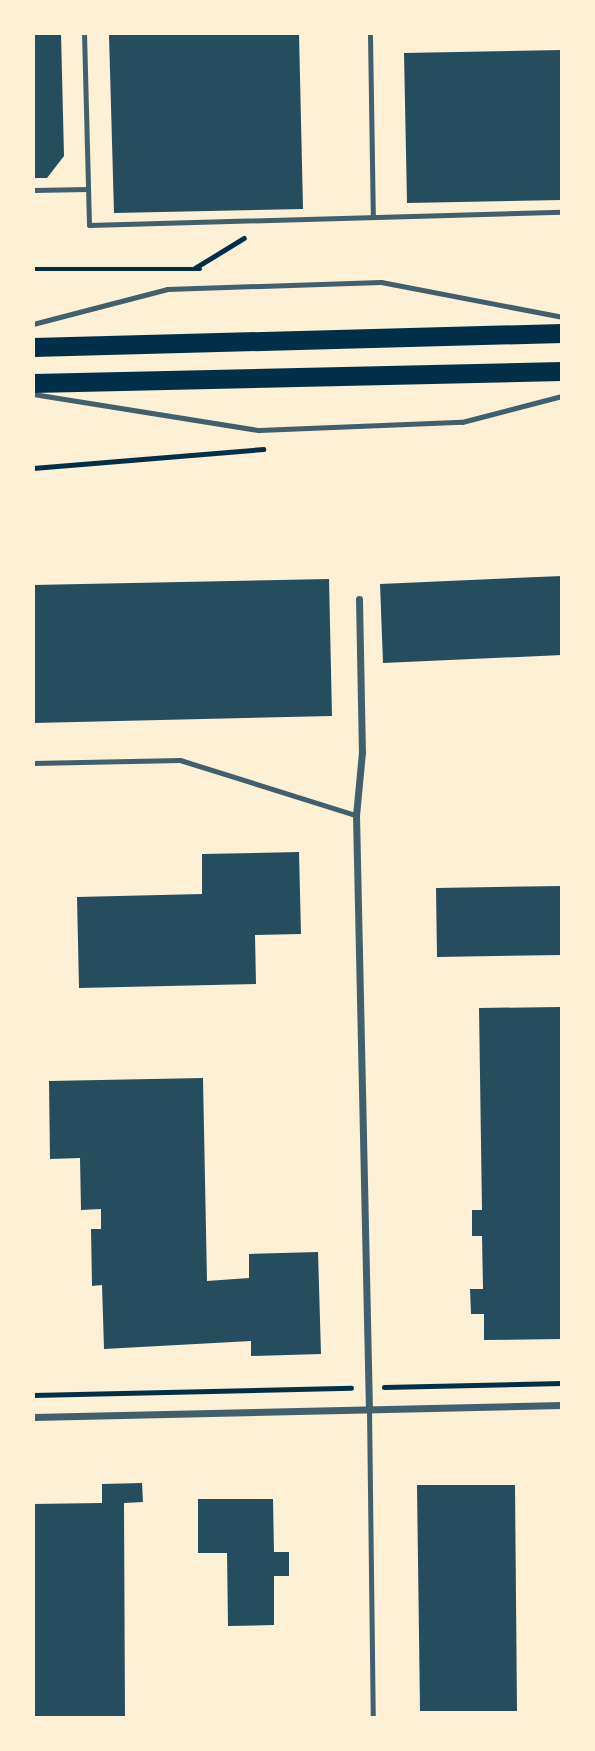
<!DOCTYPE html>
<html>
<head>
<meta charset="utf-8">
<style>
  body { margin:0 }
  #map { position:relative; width:595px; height:1751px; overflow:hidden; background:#fdf0d5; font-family:Manrope,sans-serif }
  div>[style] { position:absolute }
  .building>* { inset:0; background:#264d5e }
  .path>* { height:4.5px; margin:-2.25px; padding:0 2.25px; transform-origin:2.25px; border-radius:2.25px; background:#003049 }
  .service>* { height:5px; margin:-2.5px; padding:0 2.5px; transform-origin:2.5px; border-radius:2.5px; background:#3f606c }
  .minor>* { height:7px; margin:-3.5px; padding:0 3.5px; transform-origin:3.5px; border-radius:3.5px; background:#3f606c }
  .trunk>* { height:19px; margin:-9.5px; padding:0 9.5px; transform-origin:9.5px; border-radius:9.5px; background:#003049 }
  span { translate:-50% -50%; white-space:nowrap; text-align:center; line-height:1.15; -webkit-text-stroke:7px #fdf0d5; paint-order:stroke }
  .frame { position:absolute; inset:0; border:35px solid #fdf0d5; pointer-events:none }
</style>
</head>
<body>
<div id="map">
  <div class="building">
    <div style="clip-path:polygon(33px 33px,61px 33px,64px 156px,47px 178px,33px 178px)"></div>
    <div style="clip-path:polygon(160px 33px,299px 33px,303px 209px,114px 213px,109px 35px)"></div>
    <div style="clip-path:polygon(562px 50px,562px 200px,407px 203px,404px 53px)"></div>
    <div style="clip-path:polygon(562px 576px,562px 655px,383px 663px,380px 584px)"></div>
    <div style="clip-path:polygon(329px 579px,332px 716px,33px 723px,33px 585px)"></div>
    <div style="clip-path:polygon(299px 852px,301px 934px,255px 935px,256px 984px,79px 988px,77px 897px,202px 894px,202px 854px)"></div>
    <div style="clip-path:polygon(562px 886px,562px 955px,437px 957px,436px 888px)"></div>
    <div style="clip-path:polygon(560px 1007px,562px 1339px,484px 1340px,484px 1314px,471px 1314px,470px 1289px,483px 1289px,482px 1236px,472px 1236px,472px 1210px,482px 1210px,479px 1008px)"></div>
    <div style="clip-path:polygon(203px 1078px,207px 1281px,249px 1278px,249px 1254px,318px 1252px,321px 1354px,251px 1356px,251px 1341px,104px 1349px,102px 1285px,92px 1286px,91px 1229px,101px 1229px,101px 1209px,81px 1210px,80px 1158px,50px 1159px,49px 1081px)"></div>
    <div style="clip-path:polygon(142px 1483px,143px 1502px,124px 1503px,125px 1718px,33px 1718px,33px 1504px,102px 1503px,102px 1484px)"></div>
    <div style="clip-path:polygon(417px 1485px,515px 1485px,517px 1711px,420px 1711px)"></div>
    <div style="clip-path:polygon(198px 1499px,273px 1499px,274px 1552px,289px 1552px,289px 1576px,274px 1576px,274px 1625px,228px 1626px,227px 1553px,198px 1553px)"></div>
  </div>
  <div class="path">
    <div style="left:195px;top:268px;width:57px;rotate:-31.5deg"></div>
    <div style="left:33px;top:269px;width:167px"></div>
    <div style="left:33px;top:468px;width:231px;rotate:-4.7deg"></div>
    <div style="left:384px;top:1387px;width:178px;rotate:-1.3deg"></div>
    <div style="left:33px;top:1395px;width:318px;rotate:-1.3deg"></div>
  </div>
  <div class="service">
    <div style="left:84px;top:33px;width:192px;rotate:88.5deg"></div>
    <div style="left:89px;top:225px;width:473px;rotate:-1.6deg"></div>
    <div style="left:370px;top:35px;width:182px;rotate:89.1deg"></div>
    <div style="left:33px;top:190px;width:55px;rotate:-1deg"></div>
    <div style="left:33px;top:324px;width:138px;rotate:-14.6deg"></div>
    <div style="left:167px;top:289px;width:214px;rotate:-1.9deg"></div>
    <div style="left:381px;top:282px;width:184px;rotate:10.9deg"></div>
    <div style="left:33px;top:394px;width:229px;rotate:9.1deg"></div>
    <div style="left:259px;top:430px;width:203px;rotate:-2.3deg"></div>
    <div style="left:462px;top:422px;width:103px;rotate:-14.6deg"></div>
    <div style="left:33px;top:763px;width:147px;rotate:-1.2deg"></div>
    <div style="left:180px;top:760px;width:184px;rotate:17.4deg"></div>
    <div style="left:369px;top:1409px;width:309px;rotate:89.3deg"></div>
  </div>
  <div class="minor">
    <div style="left:359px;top:599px;width:153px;rotate:88.9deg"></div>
    <div style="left:362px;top:752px;width:63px;rotate:95.4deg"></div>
    <div style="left:356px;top:815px;width:594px;rotate:88.75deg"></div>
    <div style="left:33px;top:1417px;width:529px;rotate:-1.3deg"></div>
  </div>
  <div class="trunk">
    <div style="left:33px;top:347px;width:529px;rotate:-1.52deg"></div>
    <div style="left:33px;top:383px;width:529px;rotate:-1.3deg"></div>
  </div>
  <div class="frame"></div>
</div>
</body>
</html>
